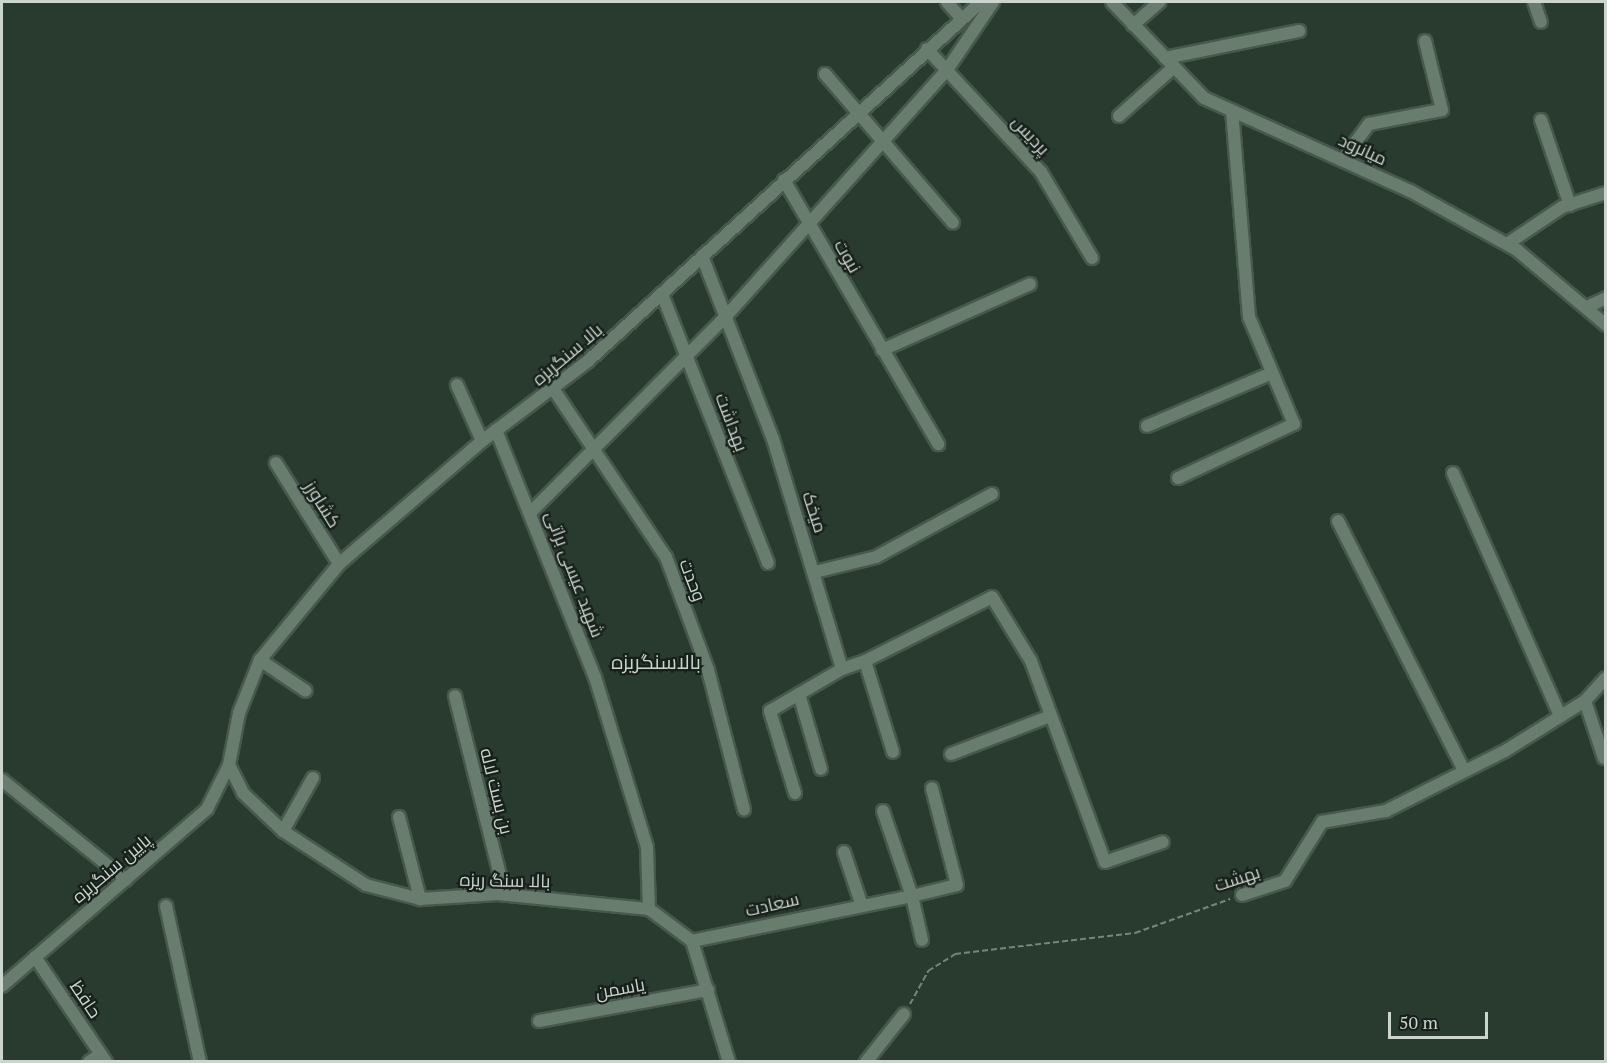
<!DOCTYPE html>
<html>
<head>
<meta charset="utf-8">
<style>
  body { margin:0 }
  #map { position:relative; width:1607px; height:1063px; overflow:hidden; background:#283b2e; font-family:"PT Serif",Cairo,serif }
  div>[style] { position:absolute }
  .path>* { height:2px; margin-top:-1px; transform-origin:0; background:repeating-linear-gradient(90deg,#76857a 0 6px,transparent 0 9px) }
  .roads { filter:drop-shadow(2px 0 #48584d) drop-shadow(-2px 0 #48584d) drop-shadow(0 2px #48584d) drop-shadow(0 -2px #48584d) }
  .minor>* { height:12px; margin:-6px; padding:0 6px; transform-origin:6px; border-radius:6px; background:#687d6e }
  .tertiary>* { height:12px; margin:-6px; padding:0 6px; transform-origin:6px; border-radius:6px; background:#687d6e }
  span { translate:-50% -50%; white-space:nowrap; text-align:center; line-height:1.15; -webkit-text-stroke:4.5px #17201a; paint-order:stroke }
  .street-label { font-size:18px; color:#cad5cd }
  .neighbourhood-label { font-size:20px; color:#cad5cd }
  .frame { position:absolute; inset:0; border:3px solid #cad5cd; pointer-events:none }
  .scale { position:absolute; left:1388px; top:1012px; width:100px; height:27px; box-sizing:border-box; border:3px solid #cad5cd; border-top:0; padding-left:8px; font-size:18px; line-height:21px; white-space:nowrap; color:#cad5cd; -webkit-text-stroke:4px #17201a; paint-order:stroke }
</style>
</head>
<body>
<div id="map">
  <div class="path">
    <div style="left:910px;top:1004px;width:38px;rotate:-61deg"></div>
    <div style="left:928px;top:971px;width:32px;rotate:-32deg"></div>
    <div style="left:955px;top:954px;width:181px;rotate:-6.7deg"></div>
    <div style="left:1135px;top:933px;width:101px;rotate:-19.7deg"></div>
  </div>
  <div class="roads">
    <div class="minor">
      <div style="left:947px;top:2px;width:21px;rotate:49deg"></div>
      <div style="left:1112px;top:2px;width:133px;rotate:46.2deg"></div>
      <div style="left:1204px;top:98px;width:226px;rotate:24.3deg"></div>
      <div style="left:1410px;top:191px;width:122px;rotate:28.9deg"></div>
      <div style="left:1517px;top:250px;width:116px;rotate:40.1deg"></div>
      <div style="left:1534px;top:2px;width:21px;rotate:71deg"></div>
      <div style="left:1133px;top:25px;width:35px;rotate:-41deg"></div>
      <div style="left:927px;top:49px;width:168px;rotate:47.2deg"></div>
      <div style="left:1041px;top:172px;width:100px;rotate:59.3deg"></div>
      <div style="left:1165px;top:58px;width:137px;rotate:-11.4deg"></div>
      <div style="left:825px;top:74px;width:196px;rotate:49.3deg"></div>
      <div style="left:1119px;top:116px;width:74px;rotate:-41.7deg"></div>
      <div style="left:1541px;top:120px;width:90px;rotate:71.2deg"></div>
      <div style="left:1343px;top:159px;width:44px;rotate:-53.4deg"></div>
      <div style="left:1369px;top:124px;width:74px;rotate:-10.9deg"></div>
      <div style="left:1442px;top:110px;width:71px;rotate:-103.8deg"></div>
      <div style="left:784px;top:180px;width:306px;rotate:59.7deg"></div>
      <div style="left:1507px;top:244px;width:66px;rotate:-33.9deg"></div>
      <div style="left:1562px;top:207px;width:46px;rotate:-17.7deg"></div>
      <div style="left:702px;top:256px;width:196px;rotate:68.8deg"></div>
      <div style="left:773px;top:439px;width:240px;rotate:73.3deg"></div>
      <div style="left:842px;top:669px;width:24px;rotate:-19deg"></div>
      <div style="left:865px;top:661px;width:95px;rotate:72.9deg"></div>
      <div style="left:662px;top:294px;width:289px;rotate:68.5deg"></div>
      <div style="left:1587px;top:307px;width:21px;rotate:-25deg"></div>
      <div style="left:882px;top:350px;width:162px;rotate:-24deg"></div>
      <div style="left:457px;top:385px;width:61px;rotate:65.9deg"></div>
      <div style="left:554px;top:390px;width:201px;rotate:56.2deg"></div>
      <div style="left:666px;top:557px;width:121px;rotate:69.6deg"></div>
      <div style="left:708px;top:670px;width:144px;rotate:75.5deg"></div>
      <div style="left:1147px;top:426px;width:136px;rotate:-23deg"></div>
      <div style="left:496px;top:430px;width:266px;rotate:68.2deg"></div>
      <div style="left:595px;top:677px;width:178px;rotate:73deg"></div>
      <div style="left:647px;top:847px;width:62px;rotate:88.2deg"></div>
      <div style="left:276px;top:463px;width:119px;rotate:58deg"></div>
      <div style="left:1453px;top:473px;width:262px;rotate:66.2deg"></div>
      <div style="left:1178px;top:478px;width:128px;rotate:-25deg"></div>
      <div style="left:1294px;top:424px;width:116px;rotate:-112.8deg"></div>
      <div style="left:1249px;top:317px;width:207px;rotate:-94.7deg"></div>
      <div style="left:532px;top:511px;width:276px;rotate:-45.1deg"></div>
      <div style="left:727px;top:315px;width:329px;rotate:-48.1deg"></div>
      <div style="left:947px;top:70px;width:82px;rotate:-55.9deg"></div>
      <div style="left:1338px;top:521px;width:279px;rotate:63.2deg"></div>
      <div style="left:815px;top:572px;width:63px;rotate:-13.8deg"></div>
      <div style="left:876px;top:557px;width:132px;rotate:-28.5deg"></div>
      <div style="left:260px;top:660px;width:55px;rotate:34deg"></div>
      <div style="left:865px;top:661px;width:142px;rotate:-26.7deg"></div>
      <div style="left:992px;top:597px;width:75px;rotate:58.6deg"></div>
      <div style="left:1031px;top:661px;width:214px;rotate:69.8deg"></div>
      <div style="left:1105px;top:862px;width:61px;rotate:-19deg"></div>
      <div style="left:799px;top:694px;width:78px;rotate:73.7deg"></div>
      <div style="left:455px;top:696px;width:205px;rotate:75.9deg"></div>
      <div style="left:1585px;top:701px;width:60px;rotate:71.6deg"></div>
      <div style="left:951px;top:754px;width:104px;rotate:-20.9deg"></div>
      <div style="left:229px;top:765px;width:31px;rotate:63deg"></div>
      <div style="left:243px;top:793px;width:55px;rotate:43.5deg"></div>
      <div style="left:283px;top:831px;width:99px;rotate:33deg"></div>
      <div style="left:366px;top:885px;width:56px;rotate:14.5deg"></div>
      <div style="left:420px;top:899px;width:78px;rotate:-3.7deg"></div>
      <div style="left:498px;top:894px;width:152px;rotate:5.7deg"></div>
      <div style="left:649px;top:909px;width:54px;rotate:36.7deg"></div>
      <div style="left:692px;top:941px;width:127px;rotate:73deg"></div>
      <div style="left:2px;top:780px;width:159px;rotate:38.9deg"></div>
      <div style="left:795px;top:793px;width:86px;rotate:-107deg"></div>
      <div style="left:770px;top:711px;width:83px;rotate:-30.3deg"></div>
      <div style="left:883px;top:811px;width:90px;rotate:71.2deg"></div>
      <div style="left:912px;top:896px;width:46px;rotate:-13.7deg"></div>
      <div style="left:957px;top:885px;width:100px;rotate:-104.5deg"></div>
      <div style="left:399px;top:817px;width:85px;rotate:75.6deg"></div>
      <div style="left:283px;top:831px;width:61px;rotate:-60.5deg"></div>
      <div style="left:844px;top:852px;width:54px;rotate:71.6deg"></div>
      <div style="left:1242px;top:895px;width:45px;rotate:-18deg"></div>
      <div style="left:1285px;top:881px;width:70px;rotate:-57.9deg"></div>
      <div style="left:1322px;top:822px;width:65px;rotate:-9.8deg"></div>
      <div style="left:1386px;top:811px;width:133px;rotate:-26.8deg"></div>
      <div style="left:1505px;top:751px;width:94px;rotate:-32deg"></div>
      <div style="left:1585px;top:701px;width:31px;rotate:-48deg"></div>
      <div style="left:166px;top:906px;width:160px;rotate:77.7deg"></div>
      <div style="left:692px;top:941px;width:225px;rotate:-11.6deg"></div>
      <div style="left:912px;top:896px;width:45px;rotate:77.2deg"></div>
      <div style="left:35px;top:957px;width:127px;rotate:55.9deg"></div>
      <div style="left:2px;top:986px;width:271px;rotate:-40.8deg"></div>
      <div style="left:207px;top:809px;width:49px;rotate:-63.4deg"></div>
      <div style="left:539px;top:1021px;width:172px;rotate:-10.4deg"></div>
      <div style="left:89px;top:1062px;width:14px;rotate:-34deg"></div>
      <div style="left:866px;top:1062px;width:61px;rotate:-51.6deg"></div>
    </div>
    <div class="tertiary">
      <div style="left:229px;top:765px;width:53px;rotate:-79.1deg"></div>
      <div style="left:239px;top:713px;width:57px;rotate:-68.4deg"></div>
      <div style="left:260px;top:660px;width:124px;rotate:-50.5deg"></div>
      <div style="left:339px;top:564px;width:189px;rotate:-40.7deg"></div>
      <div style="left:482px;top:441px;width:133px;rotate:-37deg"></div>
      <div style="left:588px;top:361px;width:532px;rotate:-42.41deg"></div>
    </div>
  </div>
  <div class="street-label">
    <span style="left:1031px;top:135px;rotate:47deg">پردیس</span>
    <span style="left:1363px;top:149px;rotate:25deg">میانرود</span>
    <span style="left:848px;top:256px;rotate:60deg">نبوت</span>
    <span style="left:567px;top:354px;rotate:-40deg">بالا سنگریزه</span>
    <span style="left:732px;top:422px;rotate:69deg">بهداشت</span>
    <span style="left:323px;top:504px;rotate:58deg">کشاورز</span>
    <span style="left:815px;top:512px;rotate:72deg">میخک</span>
    <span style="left:575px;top:574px;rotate:69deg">شهید عیسی براتی</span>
    <span style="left:693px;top:580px;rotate:69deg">وحدت</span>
    <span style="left:497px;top:791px;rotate:76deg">بن بست لاله</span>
    <span style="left:111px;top:868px;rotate:-40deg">پایین سنگریزه</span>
    <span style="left:1237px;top:878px;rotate:-18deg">بهشت</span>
    <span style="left:505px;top:880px;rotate:1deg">بالا سنگ ریزه</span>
    <span style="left:772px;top:904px;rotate:-13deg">سعادت</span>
    <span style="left:620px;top:988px;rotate:-10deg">یاسمن</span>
    <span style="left:86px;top:999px;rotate:56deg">حافظ</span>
  </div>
  <div class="neighbourhood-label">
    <span style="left:656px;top:661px">بالاسنگریزه</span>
  </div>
  <div class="frame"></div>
  <div class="scale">50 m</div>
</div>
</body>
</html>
